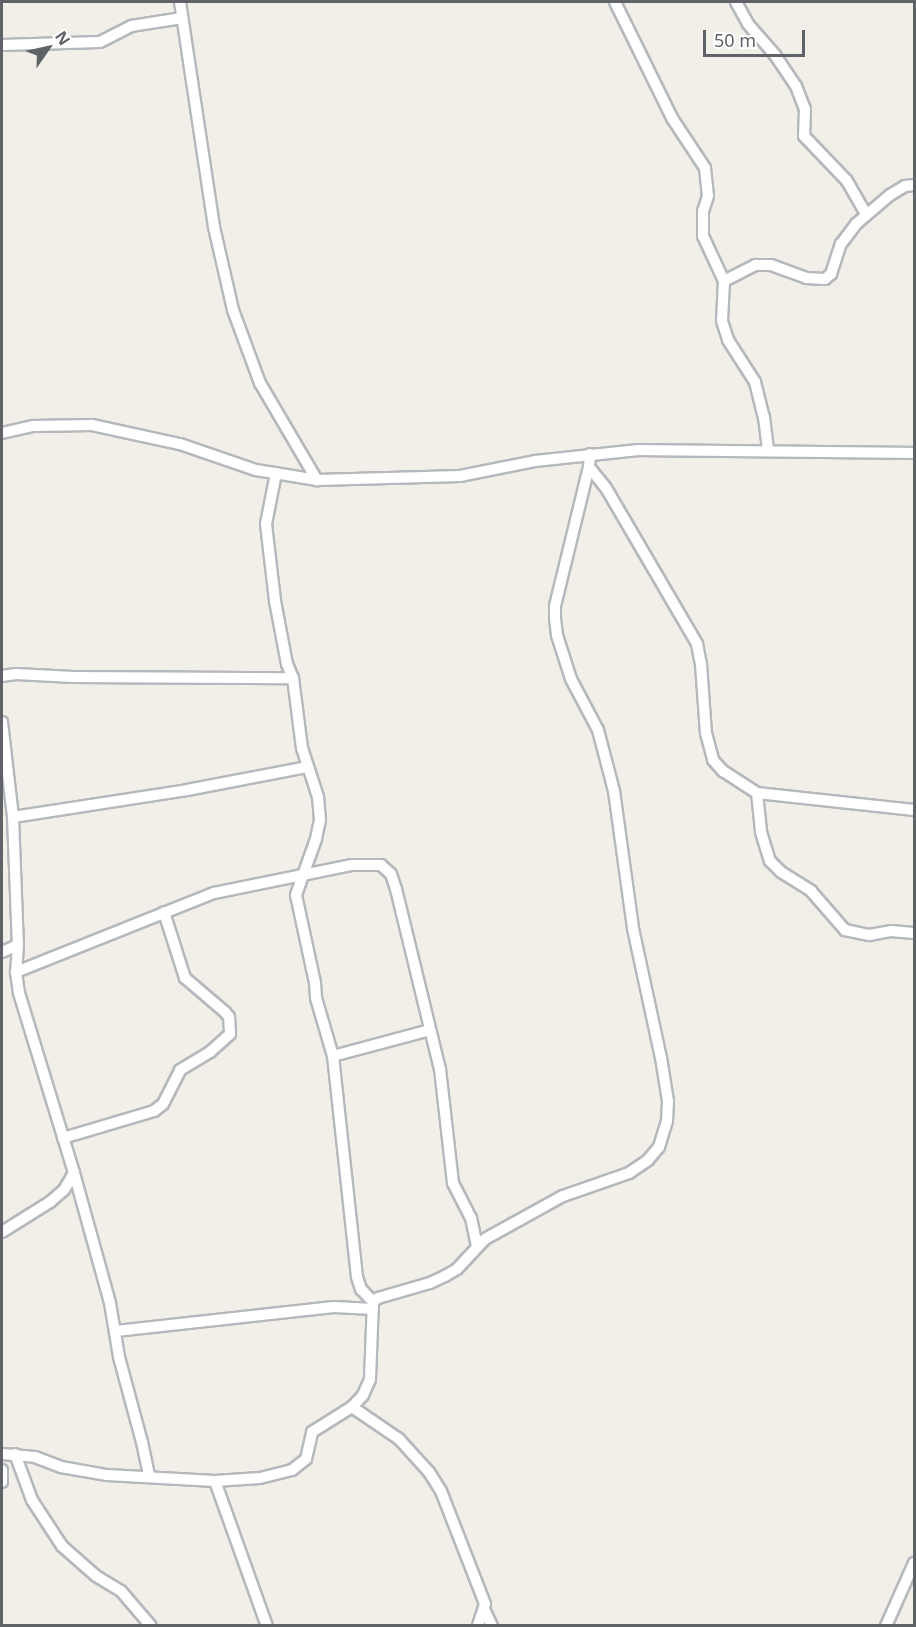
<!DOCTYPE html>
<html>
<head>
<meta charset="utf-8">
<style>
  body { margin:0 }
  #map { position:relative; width:916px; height:1627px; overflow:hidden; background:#f1efe8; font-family:"Noto Sans",sans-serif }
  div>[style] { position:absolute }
  .roads { filter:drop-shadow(2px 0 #b5b8bc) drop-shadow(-2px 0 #b5b8bc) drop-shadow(0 2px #b5b8bc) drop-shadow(0 -2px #b5b8bc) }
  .minor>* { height:10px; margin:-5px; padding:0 5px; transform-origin:5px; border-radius:5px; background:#fff }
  span { translate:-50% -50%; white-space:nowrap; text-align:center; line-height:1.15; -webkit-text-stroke:6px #fff; paint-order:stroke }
  .frame { position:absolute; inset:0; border:3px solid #5f6368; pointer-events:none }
  .north { position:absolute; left:18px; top:18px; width:60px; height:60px; -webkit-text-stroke:4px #fff; paint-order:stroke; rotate:56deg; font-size:16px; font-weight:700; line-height:24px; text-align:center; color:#5f6368 }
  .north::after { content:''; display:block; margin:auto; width:21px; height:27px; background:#5f6368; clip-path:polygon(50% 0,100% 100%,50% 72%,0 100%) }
  .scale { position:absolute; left:703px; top:30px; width:102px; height:27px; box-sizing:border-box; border:3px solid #5f6368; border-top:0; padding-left:8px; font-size:18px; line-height:21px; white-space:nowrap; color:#5f6368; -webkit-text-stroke:4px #fff; paint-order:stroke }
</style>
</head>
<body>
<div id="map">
  <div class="roads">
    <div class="minor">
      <div style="left:180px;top:2px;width:228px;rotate:81.4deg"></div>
      <div style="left:214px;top:227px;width:85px;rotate:77.1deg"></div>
      <div style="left:233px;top:310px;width:78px;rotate:69.7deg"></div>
      <div style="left:260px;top:383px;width:113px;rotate:59.6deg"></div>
      <div style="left:615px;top:2px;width:129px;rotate:63.8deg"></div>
      <div style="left:672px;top:118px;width:60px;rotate:56.6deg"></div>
      <div style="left:705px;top:168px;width:28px;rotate:84deg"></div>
      <div style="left:708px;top:196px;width:16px;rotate:108deg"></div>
      <div style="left:703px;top:211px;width:25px;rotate:90deg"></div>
      <div style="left:703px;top:236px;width:50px;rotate:65deg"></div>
      <div style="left:724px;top:281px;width:40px;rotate:92.9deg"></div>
      <div style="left:722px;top:321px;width:20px;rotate:72deg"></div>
      <div style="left:728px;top:340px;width:50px;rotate:57.3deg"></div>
      <div style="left:755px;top:382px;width:36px;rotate:76deg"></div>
      <div style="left:764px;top:417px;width:34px;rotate:83deg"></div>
      <div style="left:736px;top:2px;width:25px;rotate:61deg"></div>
      <div style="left:748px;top:24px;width:41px;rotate:48.9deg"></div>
      <div style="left:775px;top:55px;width:37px;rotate:56deg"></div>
      <div style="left:796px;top:86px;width:25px;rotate:69deg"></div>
      <div style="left:805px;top:109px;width:27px;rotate:92deg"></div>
      <div style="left:804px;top:136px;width:62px;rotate:46.3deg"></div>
      <div style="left:847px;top:181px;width:38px;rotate:60deg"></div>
      <div style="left:2px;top:45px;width:98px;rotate:-1.8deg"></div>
      <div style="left:100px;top:42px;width:35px;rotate:-27deg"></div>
      <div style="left:131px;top:26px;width:52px;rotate:-8.9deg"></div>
      <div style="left:724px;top:281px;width:36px;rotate:-27deg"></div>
      <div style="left:756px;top:265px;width:15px"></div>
      <div style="left:771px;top:265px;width:37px;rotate:20deg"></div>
      <div style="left:806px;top:278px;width:19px;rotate:3deg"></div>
      <div style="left:825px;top:279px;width:8px;rotate:-40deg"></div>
      <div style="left:831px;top:274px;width:32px;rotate:-72deg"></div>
      <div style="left:841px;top:244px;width:25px;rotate:-53deg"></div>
      <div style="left:856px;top:224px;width:45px;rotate:-40.5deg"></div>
      <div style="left:890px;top:195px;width:17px;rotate:-31deg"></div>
      <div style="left:905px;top:186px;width:9px;rotate:-6deg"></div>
      <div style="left:2px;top:433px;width:32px;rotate:-13deg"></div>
      <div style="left:33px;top:426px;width:59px;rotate:-1deg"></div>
      <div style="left:92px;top:425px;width:90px;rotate:12.2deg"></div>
      <div style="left:180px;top:444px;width:80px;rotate:18.9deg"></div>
      <div style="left:256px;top:470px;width:62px;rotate:9.3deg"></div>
      <div style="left:317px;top:480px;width:143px;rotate:-1.6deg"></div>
      <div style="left:460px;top:476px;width:76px;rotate:-11.3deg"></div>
      <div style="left:535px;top:461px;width:104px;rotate:-6.1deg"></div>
      <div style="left:638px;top:450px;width:276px;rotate:0.6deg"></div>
      <div style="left:589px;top:467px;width:27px;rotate:51deg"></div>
      <div style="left:606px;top:488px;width:181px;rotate:59.7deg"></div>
      <div style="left:697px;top:644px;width:20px;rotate:79deg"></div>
      <div style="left:701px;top:664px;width:69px;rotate:85.9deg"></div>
      <div style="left:706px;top:733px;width:28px;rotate:75deg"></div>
      <div style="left:713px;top:760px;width:15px;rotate:48deg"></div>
      <div style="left:723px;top:771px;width:40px;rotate:32.9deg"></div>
      <div style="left:757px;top:793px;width:158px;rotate:6.2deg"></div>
      <div style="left:276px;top:473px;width:52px;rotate:101.1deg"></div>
      <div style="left:266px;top:524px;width:78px;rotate:83.3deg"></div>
      <div style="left:275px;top:601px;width:64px;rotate:79.2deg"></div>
      <div style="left:287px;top:664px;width:15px;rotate:67deg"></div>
      <div style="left:293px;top:678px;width:71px;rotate:82.7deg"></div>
      <div style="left:302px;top:748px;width:52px;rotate:71.9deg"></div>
      <div style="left:318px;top:797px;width:23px;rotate:85deg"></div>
      <div style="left:320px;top:820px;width:19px;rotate:102deg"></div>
      <div style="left:316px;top:839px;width:59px;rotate:109.7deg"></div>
      <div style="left:296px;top:895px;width:90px;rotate:77.8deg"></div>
      <div style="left:315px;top:983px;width:15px;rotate:86deg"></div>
      <div style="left:316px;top:998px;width:60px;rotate:73.7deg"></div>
      <div style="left:333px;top:1056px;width:222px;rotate:83.8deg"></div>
      <div style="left:357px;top:1277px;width:13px;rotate:72deg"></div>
      <div style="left:361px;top:1289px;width:18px;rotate:47deg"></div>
      <div style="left:2px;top:676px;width:14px;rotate:-8deg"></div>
      <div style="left:16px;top:674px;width:57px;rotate:3deg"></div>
      <div style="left:73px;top:677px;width:220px;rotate:0.3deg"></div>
      <div style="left:2px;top:722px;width:96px;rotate:83.4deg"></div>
      <div style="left:13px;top:817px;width:128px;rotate:87.8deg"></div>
      <div style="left:18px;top:945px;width:27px;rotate:94deg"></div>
      <div style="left:16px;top:972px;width:21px;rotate:82deg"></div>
      <div style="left:19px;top:993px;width:188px;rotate:73deg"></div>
      <div style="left:74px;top:1173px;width:135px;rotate:74.5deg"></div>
      <div style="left:110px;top:1303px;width:55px;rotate:80.5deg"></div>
      <div style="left:119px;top:1357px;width:88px;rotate:74.9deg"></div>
      <div style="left:142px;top:1442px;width:35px;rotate:78deg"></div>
      <div style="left:757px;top:793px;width:39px;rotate:84deg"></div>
      <div style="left:761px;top:832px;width:30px;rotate:73deg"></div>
      <div style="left:770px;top:861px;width:16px;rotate:45deg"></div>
      <div style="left:781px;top:872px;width:36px;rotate:32deg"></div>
      <div style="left:811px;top:891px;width:52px;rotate:48.9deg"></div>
      <div style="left:845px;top:930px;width:25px;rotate:12deg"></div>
      <div style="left:869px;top:935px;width:22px;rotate:-10deg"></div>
      <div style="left:891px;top:931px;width:23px;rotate:5deg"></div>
      <div style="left:13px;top:817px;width:176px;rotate:-8.8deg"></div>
      <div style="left:187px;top:790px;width:123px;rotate:-10.8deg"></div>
      <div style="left:2px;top:952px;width:17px;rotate:-24deg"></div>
      <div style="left:16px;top:972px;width:213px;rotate:-21.8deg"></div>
      <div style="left:214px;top:893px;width:141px;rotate:-11.5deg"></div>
      <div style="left:352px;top:865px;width:29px"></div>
      <div style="left:381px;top:865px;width:13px;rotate:42deg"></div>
      <div style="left:391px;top:874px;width:16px;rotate:72deg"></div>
      <div style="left:396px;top:889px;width:185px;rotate:76.3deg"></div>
      <div style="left:440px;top:1069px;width:115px;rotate:83.5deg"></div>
      <div style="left:453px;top:1183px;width:39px;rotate:63deg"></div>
      <div style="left:471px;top:1218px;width:29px;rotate:78deg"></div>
      <div style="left:333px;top:1056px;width:100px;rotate:-15deg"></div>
      <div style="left:63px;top:1138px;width:95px;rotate:-16.5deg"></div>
      <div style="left:154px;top:1111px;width:11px;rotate:-38deg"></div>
      <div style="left:163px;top:1104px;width:38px;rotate:-63deg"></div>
      <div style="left:180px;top:1070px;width:35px;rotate:-31deg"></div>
      <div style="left:210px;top:1052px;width:27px;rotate:-42deg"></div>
      <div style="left:230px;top:1034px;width:17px;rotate:-93deg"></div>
      <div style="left:229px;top:1017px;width:6px;rotate:-129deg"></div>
      <div style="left:225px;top:1012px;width:52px;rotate:-139.6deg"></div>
      <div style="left:185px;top:978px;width:69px;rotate:-107.7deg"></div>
      <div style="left:2px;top:1232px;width:57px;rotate:-32deg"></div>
      <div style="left:50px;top:1202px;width:18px;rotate:-41deg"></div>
      <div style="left:64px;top:1190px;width:20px;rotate:-60deg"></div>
      <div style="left:116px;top:1331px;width:219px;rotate:-6.3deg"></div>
      <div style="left:334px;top:1307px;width:39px;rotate:3deg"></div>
      <div style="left:352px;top:1407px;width:57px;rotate:34.2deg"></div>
      <div style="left:399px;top:1439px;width:45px;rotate:47.7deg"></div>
      <div style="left:429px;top:1472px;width:22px;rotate:58deg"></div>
      <div style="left:441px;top:1491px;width:121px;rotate:68.7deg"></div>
      <div style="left:485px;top:1604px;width:23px;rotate:108deg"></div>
      <div style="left:2px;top:1454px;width:33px;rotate:5deg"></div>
      <div style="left:35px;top:1457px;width:28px;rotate:21deg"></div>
      <div style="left:61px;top:1467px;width:47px;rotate:9.9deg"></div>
      <div style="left:107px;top:1475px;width:108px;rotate:3.2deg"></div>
      <div style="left:215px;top:1481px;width:45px;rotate:-3.8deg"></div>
      <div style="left:260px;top:1478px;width:33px;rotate:-14deg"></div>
      <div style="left:292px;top:1470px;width:18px;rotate:-38deg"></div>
      <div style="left:306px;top:1459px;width:28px;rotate:-77deg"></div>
      <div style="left:312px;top:1432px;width:47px;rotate:-32deg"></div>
      <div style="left:352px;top:1407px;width:16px;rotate:-47deg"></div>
      <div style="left:363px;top:1395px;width:17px;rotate:-66deg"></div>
      <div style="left:370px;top:1379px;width:77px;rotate:-87.8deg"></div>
      <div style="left:373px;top:1302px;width:6px;rotate:-39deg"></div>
      <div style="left:378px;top:1298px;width:54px;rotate:-16.1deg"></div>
      <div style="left:430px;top:1283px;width:17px;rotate:-25deg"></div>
      <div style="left:445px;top:1276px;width:14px;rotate:-30deg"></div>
      <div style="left:457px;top:1269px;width:41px;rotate:-47deg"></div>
      <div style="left:485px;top:1239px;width:89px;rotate:-28.9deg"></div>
      <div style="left:563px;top:1196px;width:70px;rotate:-19.2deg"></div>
      <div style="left:629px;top:1173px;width:23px;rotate:-34deg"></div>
      <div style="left:648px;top:1160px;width:17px;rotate:-50deg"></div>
      <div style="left:659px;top:1147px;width:27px;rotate:-73deg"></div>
      <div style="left:667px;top:1121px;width:20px;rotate:-87deg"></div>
      <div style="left:668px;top:1101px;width:44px;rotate:-99.2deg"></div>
      <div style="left:661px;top:1058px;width:133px;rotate:-102.2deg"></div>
      <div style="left:633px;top:928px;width:138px;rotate:-97.9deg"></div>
      <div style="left:614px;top:791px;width:63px;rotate:-104.7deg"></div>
      <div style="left:598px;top:730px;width:58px;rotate:-117.9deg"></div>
      <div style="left:571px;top:679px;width:46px;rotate:-107.7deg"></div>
      <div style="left:557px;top:635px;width:17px;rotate:-97deg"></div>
      <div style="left:555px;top:618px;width:12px;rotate:-90deg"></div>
      <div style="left:555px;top:606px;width:143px;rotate:-76.3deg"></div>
      <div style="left:589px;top:467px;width:13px;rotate:-86deg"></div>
      <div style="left:15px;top:1454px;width:49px;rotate:69.7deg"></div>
      <div style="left:32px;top:1500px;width:55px;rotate:56.9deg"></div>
      <div style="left:62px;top:1546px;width:45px;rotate:41.4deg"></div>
      <div style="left:96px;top:1576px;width:29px;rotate:31deg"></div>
      <div style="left:121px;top:1591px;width:46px;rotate:49.4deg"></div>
      <div style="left:2px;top:1470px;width:12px;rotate:90deg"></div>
      <div style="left:215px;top:1481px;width:154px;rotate:70.3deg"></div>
      <div style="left:485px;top:1611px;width:17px;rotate:65deg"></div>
      <div style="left:886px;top:1626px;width:69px;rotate:-66deg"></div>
    </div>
  </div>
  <div class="frame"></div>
  <div class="north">N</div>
  <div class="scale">50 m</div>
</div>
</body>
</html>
